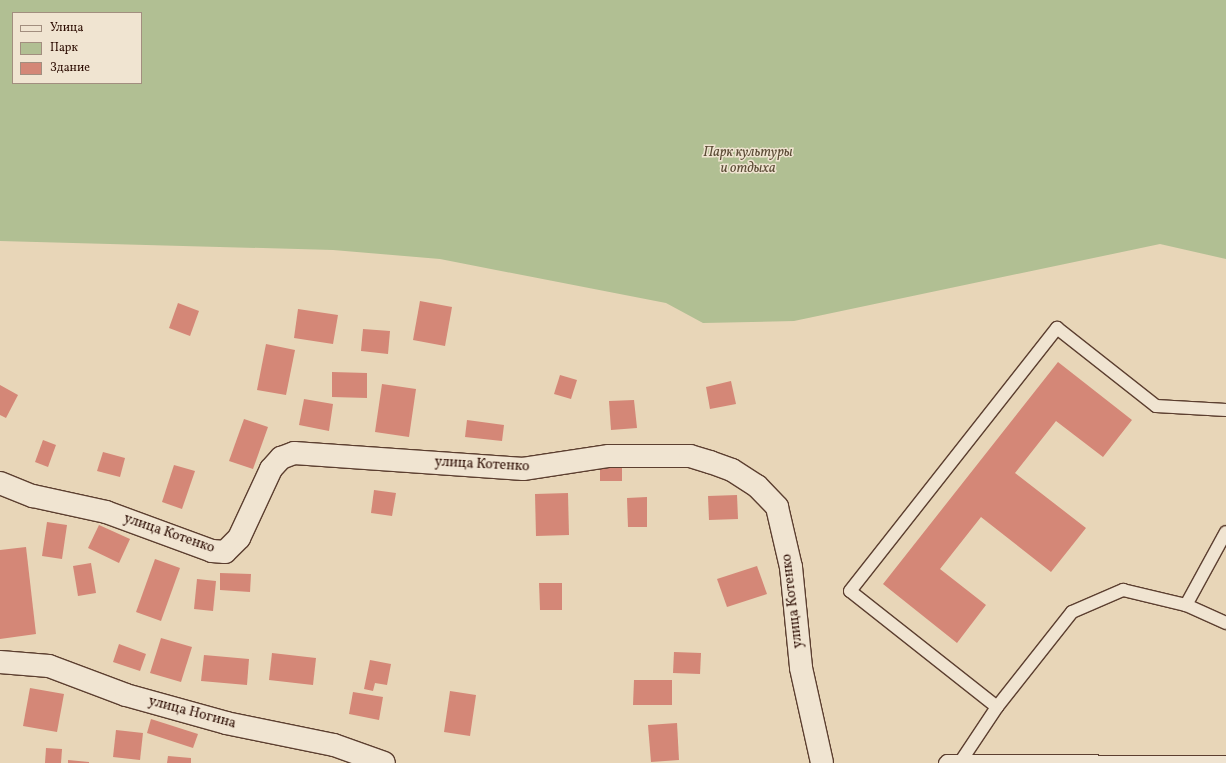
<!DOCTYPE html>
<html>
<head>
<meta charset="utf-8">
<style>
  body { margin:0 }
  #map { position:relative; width:1226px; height:763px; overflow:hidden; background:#e8d6b8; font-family:Vollkorn,serif }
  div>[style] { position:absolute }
  .green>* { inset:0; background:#b1bf93 }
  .building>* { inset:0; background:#d48777 }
  .roads { filter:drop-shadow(1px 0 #5c3f30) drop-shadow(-1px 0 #5c3f30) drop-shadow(0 1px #5c3f30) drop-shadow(0 -1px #5c3f30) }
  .lane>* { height:12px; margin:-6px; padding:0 6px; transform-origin:6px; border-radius:6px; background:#f0e4d1 }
  .street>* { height:22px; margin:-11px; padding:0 11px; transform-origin:11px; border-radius:11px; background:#f0e4d1 }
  span { translate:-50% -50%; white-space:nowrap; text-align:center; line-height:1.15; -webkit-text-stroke:3px #f0e4d1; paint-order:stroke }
  .park-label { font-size:14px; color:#5b4b35; font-style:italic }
  .street-label { font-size:14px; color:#2d0d03 }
  .legend { position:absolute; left:12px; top:12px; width:130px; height:72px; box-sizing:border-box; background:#f0e4d1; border:1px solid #a28e7f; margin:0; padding:5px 7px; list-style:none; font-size:12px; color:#2d0d03 }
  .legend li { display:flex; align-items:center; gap:8px; height:20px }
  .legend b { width:20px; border:1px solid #a28e7f }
</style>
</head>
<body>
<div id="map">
  <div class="green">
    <div style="clip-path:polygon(evenodd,0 0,1226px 0,1226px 259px,1160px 244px,794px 321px,703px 323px,666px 303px,440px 259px,333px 250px,0 241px,0 0,13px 13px,141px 13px,141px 83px,13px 83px,13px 13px)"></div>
  </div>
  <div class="building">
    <div style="clip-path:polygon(420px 301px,452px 307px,445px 346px,413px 340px)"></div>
    <div style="clip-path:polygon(178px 303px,199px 311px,190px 336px,169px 328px)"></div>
    <div style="clip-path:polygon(298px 309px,338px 315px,333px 344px,294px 338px)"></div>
    <div style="clip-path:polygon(363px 329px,390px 331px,388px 354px,361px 351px)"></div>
    <div style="clip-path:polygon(266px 344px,295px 350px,286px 395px,257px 390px)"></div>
    <div style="clip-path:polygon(1058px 362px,1132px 420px,1103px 457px,1056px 421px,1015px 473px,1086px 528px,1051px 572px,981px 517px,940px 569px,986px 605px,957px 643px,883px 584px)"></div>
    <div style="clip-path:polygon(332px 372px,367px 373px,367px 398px,332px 397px)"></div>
    <div style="clip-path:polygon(560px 375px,577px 380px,571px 399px,554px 394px)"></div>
    <div style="clip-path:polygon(731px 381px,736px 404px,710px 409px,706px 387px)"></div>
    <div style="clip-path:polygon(382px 384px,416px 389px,409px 437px,375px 432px)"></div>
    <div style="clip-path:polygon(0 385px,18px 395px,6px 418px,0 415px)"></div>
    <div style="clip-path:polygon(304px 399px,333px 404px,329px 431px,299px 425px)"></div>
    <div style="clip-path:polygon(634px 400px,637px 428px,611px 430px,609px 401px)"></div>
    <div style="clip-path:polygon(244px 419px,268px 427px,253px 469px,229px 461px)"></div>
    <div style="clip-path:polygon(467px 420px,504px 425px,502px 441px,465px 437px)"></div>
    <div style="clip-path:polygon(43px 440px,56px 445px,48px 467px,35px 462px)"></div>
    <div style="clip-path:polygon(103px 452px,125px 458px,120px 477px,97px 471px)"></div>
    <div style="clip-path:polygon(600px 464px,622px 464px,622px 481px,600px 481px)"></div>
    <div style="clip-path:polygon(174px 465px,195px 471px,182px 509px,162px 502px)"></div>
    <div style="clip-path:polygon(374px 490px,396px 493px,392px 516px,371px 513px)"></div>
    <div style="clip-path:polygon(568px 493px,569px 535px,536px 536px,535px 494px)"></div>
    <div style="clip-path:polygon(737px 495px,738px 519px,709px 520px,708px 496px)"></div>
    <div style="clip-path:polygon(647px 497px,647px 527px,628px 527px,627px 498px)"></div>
    <div style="clip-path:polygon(47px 522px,67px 525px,62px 559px,42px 556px)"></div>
    <div style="clip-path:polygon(99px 525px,130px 539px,119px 563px,88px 548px)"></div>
    <div style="clip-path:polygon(26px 547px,36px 634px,0 639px,0 550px)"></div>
    <div style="clip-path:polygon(155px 559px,180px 568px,161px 621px,136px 612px)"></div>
    <div style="clip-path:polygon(91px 563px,96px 593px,78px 596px,73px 566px)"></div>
    <div style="clip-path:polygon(757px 566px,767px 594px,727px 607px,717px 579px)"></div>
    <div style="clip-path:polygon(220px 573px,251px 574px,250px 592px,220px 590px)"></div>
    <div style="clip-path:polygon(197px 579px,216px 581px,213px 611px,194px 609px)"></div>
    <div style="clip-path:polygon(539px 583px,562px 583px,562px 610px,540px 610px)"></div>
    <div style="clip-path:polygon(161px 638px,192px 647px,181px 682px,150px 673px)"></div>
    <div style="clip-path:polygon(119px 644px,146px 654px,140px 671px,113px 662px)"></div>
    <div style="clip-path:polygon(674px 652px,701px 653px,700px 674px,673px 673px)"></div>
    <div style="clip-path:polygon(272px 653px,316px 658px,313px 685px,269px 680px)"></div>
    <div style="clip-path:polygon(204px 655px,249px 659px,247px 685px,201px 681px)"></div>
    <div style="clip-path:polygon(370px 660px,391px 664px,387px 685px,375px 683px,373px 691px,364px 689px)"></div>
    <div style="clip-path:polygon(634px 680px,672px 680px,672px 705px,633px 705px)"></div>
    <div style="clip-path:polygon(30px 688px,64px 694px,57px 732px,23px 726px)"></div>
    <div style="clip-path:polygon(450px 691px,476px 695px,470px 736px,444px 732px)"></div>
    <div style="clip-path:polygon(353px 692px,383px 697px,379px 720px,349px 714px)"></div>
    <div style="clip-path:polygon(151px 719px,198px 734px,193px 748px,147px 733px)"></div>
    <div style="clip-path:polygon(677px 723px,679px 760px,651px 762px,648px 725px)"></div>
    <div style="clip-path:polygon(116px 730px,143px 733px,140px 760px,113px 757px)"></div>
    <div style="clip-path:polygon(46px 748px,62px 749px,61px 763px,45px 763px)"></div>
    <div style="clip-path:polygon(168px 756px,191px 758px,191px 763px,167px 763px)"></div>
    <div style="clip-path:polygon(68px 760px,89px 762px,89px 763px,68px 763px)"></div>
  </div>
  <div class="roads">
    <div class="lane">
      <div style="left:1186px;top:605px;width:44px;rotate:24.2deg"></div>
      <div style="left:997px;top:707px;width:121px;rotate:-51.7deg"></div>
      <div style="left:1072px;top:612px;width:56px;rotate:-23.3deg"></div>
      <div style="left:1123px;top:590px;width:65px;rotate:13.4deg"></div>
      <div style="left:1186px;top:605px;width:83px;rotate:-61.3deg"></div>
      <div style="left:961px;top:761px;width:65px;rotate:-56.3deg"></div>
      <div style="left:997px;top:707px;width:187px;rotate:-141.7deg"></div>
      <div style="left:850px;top:591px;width:335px;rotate:-51.8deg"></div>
      <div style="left:1057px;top:328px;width:126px;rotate:38.2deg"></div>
      <div style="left:1156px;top:406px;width:70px;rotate:3.3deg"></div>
      <div style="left:945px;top:763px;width:3px;rotate:-45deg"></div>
      <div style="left:947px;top:761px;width:54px"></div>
      <div style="left:1001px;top:761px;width:225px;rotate:0.3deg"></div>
    </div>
    <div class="street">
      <div style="left:0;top:483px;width:35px;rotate:22deg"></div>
      <div style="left:33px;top:496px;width:75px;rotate:12.4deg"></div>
      <div style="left:106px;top:512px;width:113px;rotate:20.2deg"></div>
      <div style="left:212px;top:551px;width:13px;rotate:4deg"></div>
      <div style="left:225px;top:552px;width:20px;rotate:-45deg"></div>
      <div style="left:239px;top:538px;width:76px;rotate:-65.1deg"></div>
      <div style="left:271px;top:469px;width:15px;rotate:-48deg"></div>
      <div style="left:281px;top:458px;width:14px;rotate:-21deg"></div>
      <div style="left:294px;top:453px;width:230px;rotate:4deg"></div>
      <div style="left:523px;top:469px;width:87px;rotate:-8.6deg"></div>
      <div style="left:609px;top:456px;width:81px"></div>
      <div style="left:690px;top:456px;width:21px;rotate:17deg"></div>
      <div style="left:710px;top:462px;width:23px;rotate:20deg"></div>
      <div style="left:732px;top:470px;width:30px;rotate:33deg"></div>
      <div style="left:757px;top:486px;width:29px;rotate:46deg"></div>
      <div style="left:777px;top:507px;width:62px;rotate:76.9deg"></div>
      <div style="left:791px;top:567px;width:101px;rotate:84.3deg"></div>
      <div style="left:801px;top:668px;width:97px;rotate:77.5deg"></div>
      <div style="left:0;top:662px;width:49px;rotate:4.7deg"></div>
      <div style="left:49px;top:666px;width:82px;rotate:20.6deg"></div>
      <div style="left:126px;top:695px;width:104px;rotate:15.6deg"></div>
      <div style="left:226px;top:723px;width:110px;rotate:11.5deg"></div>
      <div style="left:334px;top:745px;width:53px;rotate:19.8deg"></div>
    </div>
  </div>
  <div class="park-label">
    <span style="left:748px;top:161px">Парк культуры<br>и отдыха</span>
  </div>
  <div class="street-label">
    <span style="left:482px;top:465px;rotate:3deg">улица Котенко</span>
    <span style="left:169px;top:534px;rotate:19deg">улица Котенко</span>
    <span style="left:793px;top:601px;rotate:-97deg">улица Котенко</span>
    <span style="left:192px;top:713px;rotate:15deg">улица Ногина</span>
  </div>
  <ul class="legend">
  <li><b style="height:5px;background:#f0e4d1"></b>Улица</li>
  <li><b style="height:11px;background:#b1bf93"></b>Парк</li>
  <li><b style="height:11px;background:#d48777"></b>Здание</li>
  </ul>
</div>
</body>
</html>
